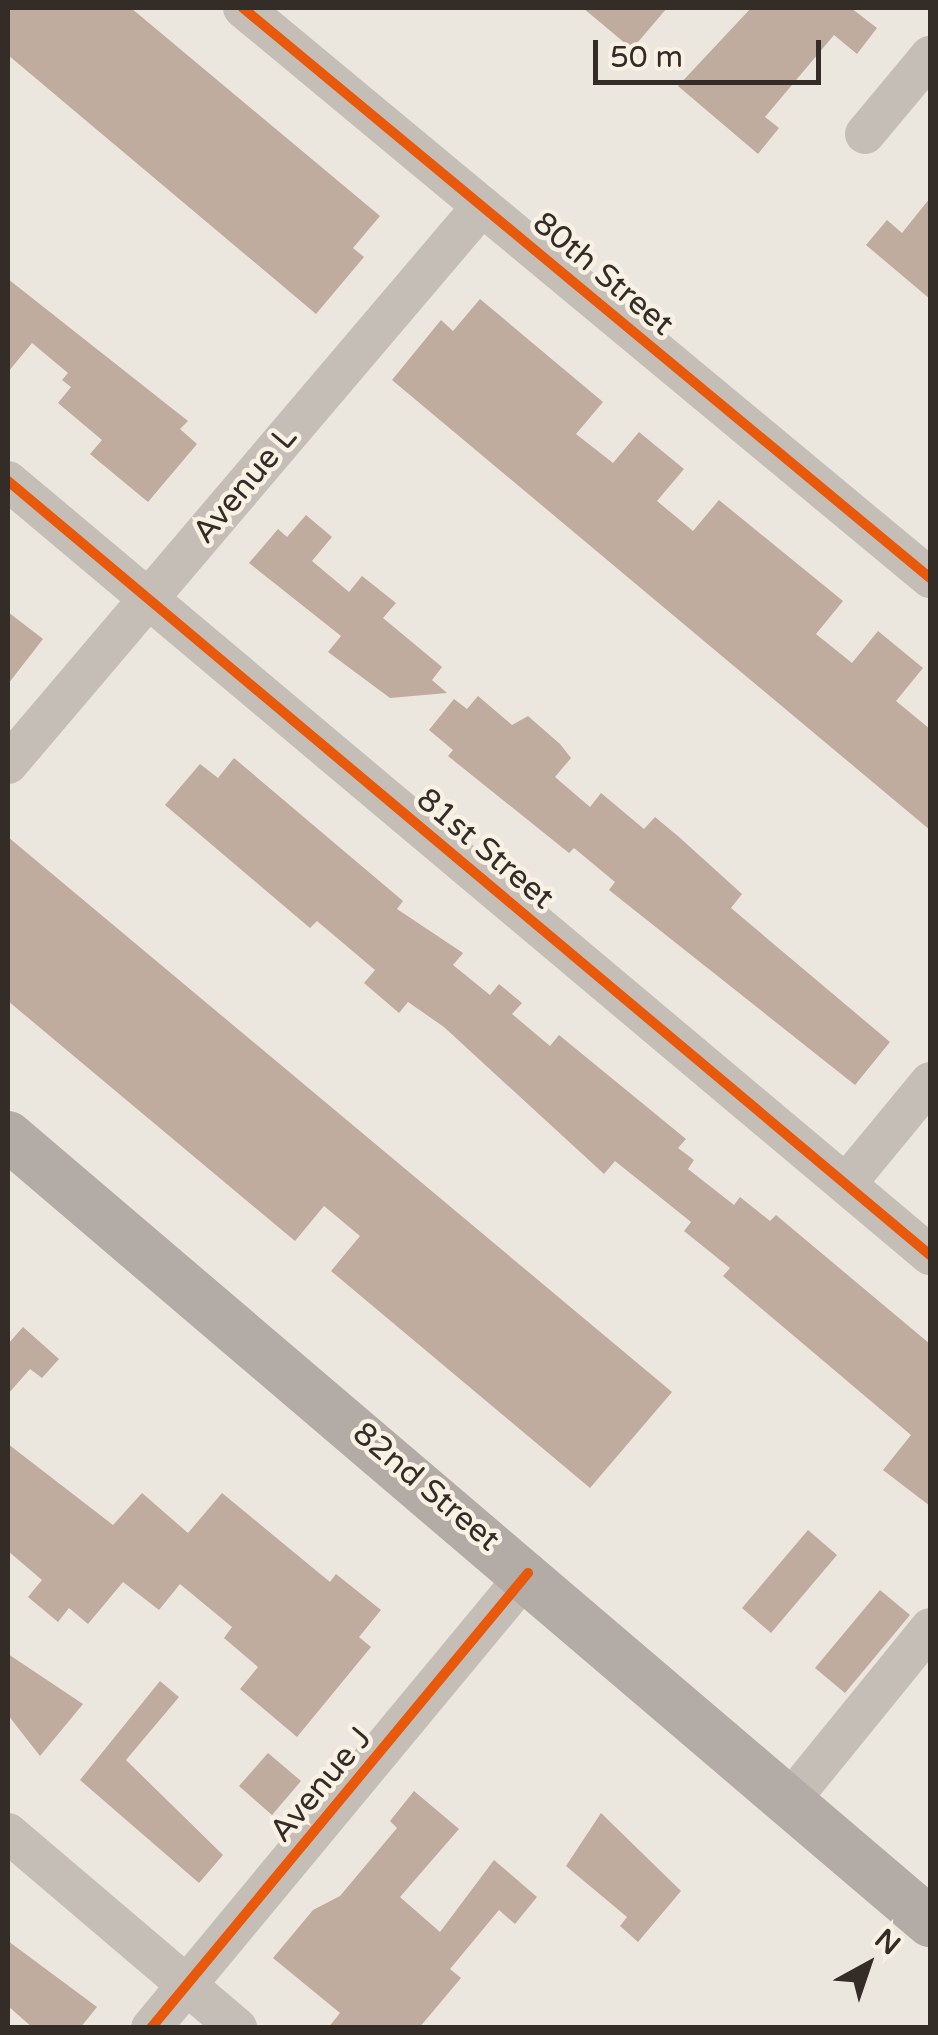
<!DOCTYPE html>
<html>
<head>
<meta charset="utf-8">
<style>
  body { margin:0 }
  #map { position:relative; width:938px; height:2035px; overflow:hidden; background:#ebe6de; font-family:"Varela Round",sans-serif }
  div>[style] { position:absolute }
  .building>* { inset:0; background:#bfac9f }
  .minor>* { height:40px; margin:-20px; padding:0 20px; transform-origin:20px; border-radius:20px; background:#c4beb7 }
  .major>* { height:50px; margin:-25px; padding:0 25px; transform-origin:25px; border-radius:25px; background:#b3aca6 }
  .cycleway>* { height:10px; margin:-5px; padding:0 5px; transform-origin:5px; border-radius:5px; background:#e8590c }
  span { translate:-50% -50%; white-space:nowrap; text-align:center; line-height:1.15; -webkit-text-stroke:9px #f9f1e4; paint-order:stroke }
  .street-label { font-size:32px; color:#342c26 }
  .frame { position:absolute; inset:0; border:10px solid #342c26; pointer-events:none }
  .north { position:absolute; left:818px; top:1915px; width:100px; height:100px; -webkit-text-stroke:8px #f9f1e4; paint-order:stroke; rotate:40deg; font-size:28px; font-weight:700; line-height:40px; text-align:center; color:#342c26 }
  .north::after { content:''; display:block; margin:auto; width:35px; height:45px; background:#342c26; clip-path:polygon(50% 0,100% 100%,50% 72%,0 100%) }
  .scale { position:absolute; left:593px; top:40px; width:228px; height:45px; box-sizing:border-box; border:5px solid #342c26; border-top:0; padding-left:12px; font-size:30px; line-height:35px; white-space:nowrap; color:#342c26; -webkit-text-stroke:8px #f9f1e4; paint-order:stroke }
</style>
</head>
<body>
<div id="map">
  <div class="building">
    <div style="clip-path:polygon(8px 8px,131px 8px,380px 216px,353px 248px,364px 257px,316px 314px,8px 55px)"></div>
    <div style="clip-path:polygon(583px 8px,667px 8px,632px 49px)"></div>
    <div style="clip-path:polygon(751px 8px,851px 8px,877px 28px,857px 54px,834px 35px,765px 117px,779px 128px,758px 154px,678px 86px)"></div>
    <div style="clip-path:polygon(930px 198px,930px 299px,866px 245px,887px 220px,902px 233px)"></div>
    <div style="clip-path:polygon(8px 279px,188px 421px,180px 429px,197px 444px,148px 502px,90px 454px,102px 440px,58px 403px,71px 387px,62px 380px,68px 373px,32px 343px,8px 372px)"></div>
    <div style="clip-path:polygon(480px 299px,603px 402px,576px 434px,613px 463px,639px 432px,684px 469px,657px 501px,693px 531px,719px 500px,843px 601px,816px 634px,852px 663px,878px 631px,923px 668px,896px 701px,930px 729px,930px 830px,392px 380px,441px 320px,453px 331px)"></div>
    <div style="clip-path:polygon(306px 515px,332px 537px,312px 561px,349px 592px,362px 576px,396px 603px,383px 618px,442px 667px,432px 680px,447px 693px,390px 698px,328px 652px,341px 636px,249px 563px,278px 529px,287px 537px)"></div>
    <div style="clip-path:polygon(8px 612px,43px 639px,8px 684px)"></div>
    <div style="clip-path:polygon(478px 696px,512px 725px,528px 716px,560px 744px,571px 758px,555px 777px,590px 807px,601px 793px,644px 829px,655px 817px,679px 837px,742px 894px,731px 908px,890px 1042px,855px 1085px,609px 890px,615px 882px,574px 848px,569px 853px,448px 756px,453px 750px,429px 730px,454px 699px,467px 709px)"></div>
    <div style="clip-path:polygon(234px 758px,403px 901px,397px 909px,463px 953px,453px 965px,490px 995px,499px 984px,522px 1003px,512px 1014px,550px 1046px,559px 1035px,686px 1139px,678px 1148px,694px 1160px,688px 1169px,734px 1205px,740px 1197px,770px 1221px,776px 1215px,930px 1344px,930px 1506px,883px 1470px,911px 1435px,723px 1276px,730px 1268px,684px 1231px,691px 1222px,615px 1161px,604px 1174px,444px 1027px,408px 1002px,399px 1013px,364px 983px,375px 970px,317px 921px,310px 928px,165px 805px,200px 764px,218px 778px)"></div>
    <div style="clip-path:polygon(8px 837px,672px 1392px,590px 1488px,331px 1271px,360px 1236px,324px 1206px,295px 1241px,8px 1001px)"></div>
    <div style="clip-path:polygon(23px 1327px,59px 1359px,42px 1378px,30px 1369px,8px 1394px,8px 1344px)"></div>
    <div style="clip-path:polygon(8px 1444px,113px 1525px,142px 1493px,188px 1533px,222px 1493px,330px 1582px,336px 1574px,381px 1610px,359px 1637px,371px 1647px,297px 1737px,240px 1689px,258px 1667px,224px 1638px,232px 1627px,180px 1584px,159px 1610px,123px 1582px,88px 1624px,69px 1608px,58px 1622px,28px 1597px,42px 1580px,8px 1551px)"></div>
    <div style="clip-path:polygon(808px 1530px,837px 1555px,771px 1633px,742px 1608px)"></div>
    <div style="clip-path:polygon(880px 1590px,910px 1615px,845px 1693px,815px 1668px)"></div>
    <div style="clip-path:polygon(8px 1654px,83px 1704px,40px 1756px,8px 1715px)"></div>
    <div style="clip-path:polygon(160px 1681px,179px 1697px,126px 1760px,223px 1855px,199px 1883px,80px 1780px)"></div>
    <div style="clip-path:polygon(268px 1753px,301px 1781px,272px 1815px,239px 1786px)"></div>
    <div style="clip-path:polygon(414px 1791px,459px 1829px,400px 1897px,440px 1932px,494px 1860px,537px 1897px,515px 1924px,499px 1910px,450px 1969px,461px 1978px,419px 2028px,328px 2028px,340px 2013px,273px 1958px,313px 1910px,340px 1896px,397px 1828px,390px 1821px)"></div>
    <div style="clip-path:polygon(601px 1813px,681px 1891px,638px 1942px,620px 1926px,627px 1917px,566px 1866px)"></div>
    <div style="clip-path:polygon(8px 1941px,97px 2007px,80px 2028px,33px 2028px,8px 2006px)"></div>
  </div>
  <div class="minor">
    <div style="left:243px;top:8px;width:893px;rotate:39.68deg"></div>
    <div style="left:865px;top:134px;width:102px;rotate:-50.2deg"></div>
    <div style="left:8px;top:481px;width:1204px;rotate:40.01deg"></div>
    <div style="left:8px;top:764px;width:732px;rotate:-49.65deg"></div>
    <div style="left:846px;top:1184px;width:132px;rotate:-50.5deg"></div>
    <div style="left:792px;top:1798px;width:219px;rotate:-50.9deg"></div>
    <div style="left:8px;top:1833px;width:301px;rotate:40.4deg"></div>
    <div style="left:151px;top:2028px;width:591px;rotate:-50.36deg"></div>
  </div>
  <div class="major">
    <div style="left:8px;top:1136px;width:1212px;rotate:40.45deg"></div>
  </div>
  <div class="cycleway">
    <div style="left:243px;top:8px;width:893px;rotate:39.68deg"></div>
    <div style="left:8px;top:481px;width:1204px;rotate:40.01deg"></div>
    <div style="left:151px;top:2028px;width:591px;rotate:-50.36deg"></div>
  </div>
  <div class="street-label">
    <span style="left:603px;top:274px;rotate:40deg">80th Street</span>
    <span style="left:245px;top:485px;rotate:-50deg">Avenue L</span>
    <span style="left:485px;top:849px;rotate:40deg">81st Street</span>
    <span style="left:426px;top:1487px;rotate:40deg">82nd Street</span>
    <span style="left:321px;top:1785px;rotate:-50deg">Avenue J</span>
  </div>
  <div class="frame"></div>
  <div class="north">N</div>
  <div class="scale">50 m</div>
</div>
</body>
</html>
